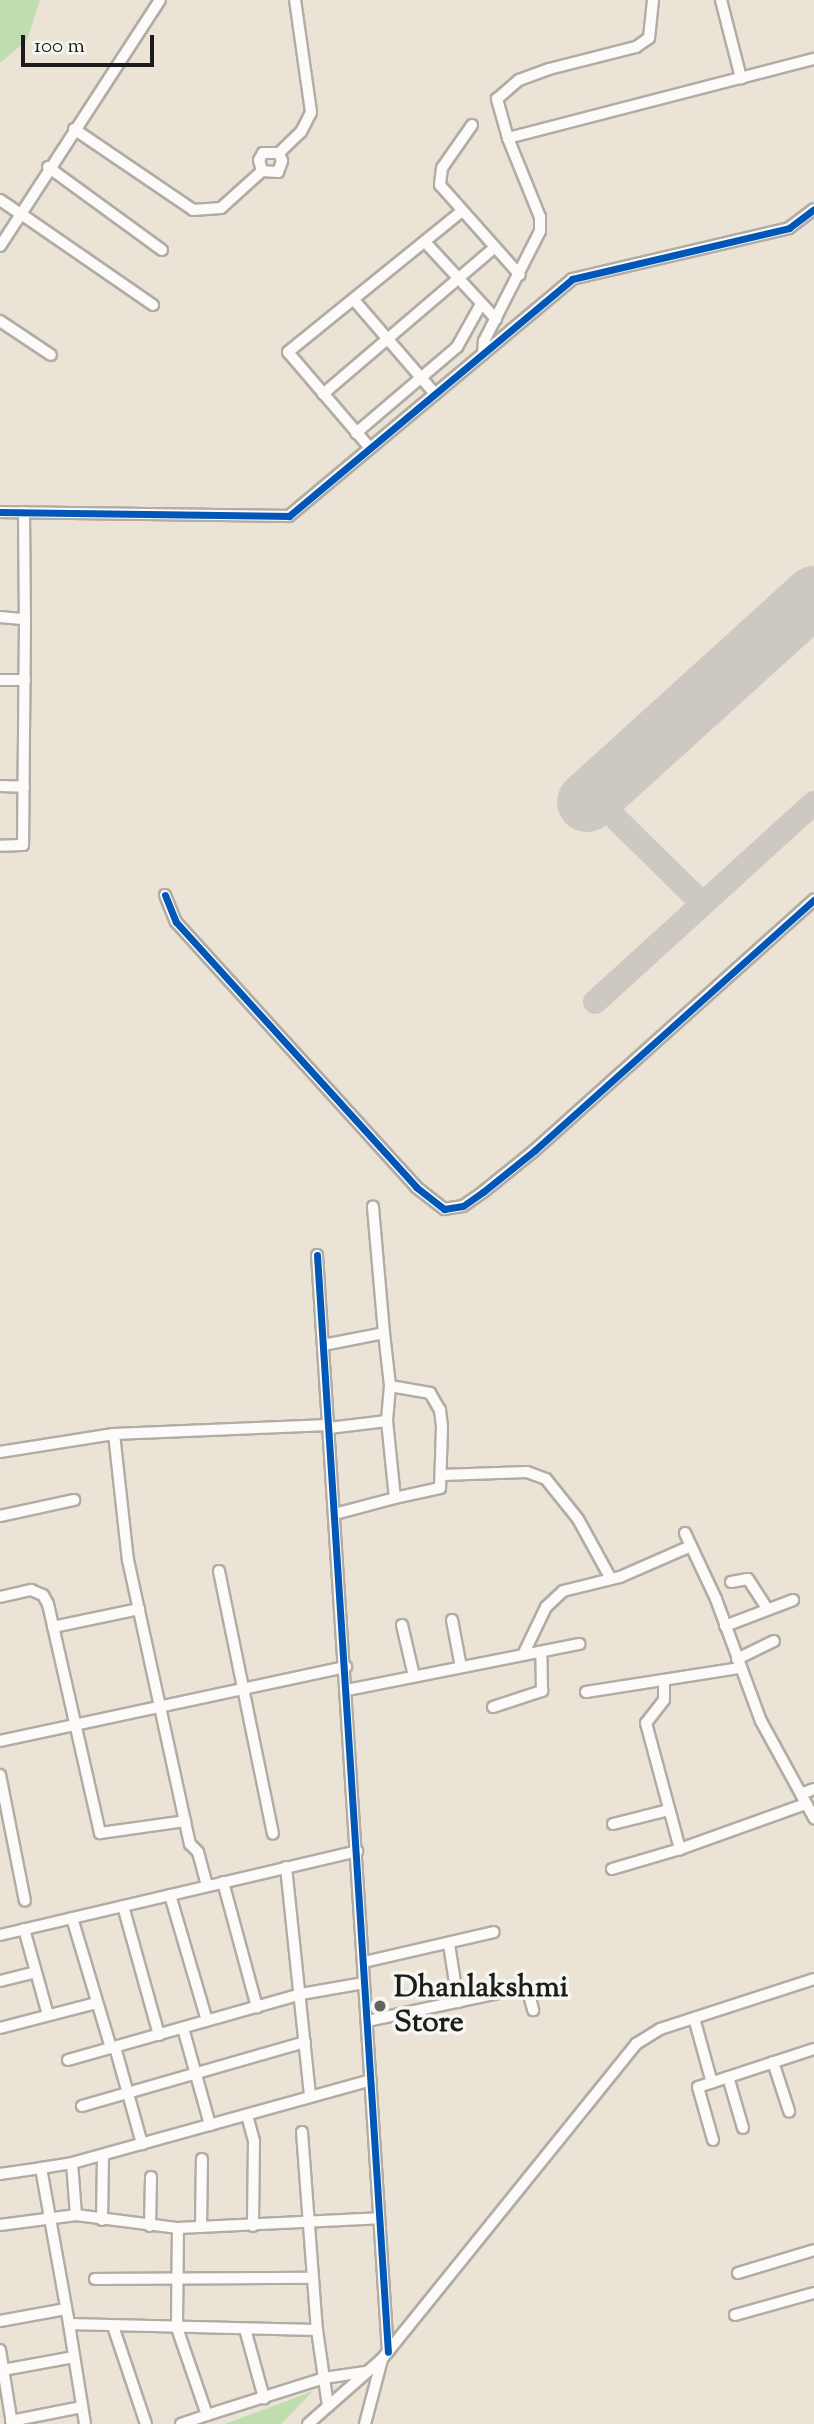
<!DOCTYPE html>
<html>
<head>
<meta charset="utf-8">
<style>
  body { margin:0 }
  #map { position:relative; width:814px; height:2424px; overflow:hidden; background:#ebe3d6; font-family:"Sorts Mill Goudy",serif }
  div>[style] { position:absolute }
  .green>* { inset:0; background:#c0ddad }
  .taxiway>* { height:24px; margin:-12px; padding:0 12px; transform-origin:12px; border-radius:12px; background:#cdc8c1 }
  .runway>* { height:60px; margin:-30px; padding:0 30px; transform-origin:30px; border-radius:30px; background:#cdc8c1 }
  .roads { filter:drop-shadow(2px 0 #b1aca4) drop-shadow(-2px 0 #b1aca4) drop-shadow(0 2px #b1aca4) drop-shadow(0 -2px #b1aca4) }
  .minor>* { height:10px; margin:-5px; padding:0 5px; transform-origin:5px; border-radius:5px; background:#fcfbf9 }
  .cycleway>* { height:7px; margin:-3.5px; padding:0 3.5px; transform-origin:3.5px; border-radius:3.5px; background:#0057b8 }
  .dots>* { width:19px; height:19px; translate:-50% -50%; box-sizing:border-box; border:4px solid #f6f6f2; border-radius:50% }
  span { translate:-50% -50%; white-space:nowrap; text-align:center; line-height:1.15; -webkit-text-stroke:7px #f6f6f2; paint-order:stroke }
  .poi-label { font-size:30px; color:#1c1c1c; font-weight:700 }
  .left { translate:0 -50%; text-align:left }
  .scale { position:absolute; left:21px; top:35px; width:133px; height:32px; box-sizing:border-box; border:4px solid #1c1c1c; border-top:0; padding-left:9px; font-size:21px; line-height:24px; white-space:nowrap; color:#1c1c1c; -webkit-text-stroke:5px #f6f6f2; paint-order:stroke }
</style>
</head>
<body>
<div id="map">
  <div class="green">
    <div style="clip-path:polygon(0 0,40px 0,27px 40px,0 63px)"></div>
    <div style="clip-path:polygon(313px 2391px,281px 2424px,225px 2424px)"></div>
  </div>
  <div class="taxiway">
    <div style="left:811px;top:599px;width:4px;rotate:34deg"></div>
    <div style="left:593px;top:796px;width:154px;rotate:44.5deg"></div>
    <div style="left:595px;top:1002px;width:296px;rotate:-42.3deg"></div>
  </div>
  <div class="runway">
    <div style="left:587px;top:802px;width:307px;rotate:-42.2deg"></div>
  </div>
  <div class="roads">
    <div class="minor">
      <div style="left:721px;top:0;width:81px;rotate:75.6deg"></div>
      <div style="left:472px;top:125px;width:52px;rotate:124.9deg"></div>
      <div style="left:442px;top:168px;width:17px;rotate:97deg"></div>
      <div style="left:440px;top:185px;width:120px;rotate:48.4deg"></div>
      <div style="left:74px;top:129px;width:144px;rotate:34.2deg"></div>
      <div style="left:193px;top:210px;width:28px;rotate:-4deg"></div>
      <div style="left:221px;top:208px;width:55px;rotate:-42.1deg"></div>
      <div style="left:508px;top:138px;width:316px;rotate:-14.5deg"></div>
      <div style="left:279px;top:153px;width:30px;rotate:-44deg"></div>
      <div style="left:301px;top:132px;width:22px;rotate:-63deg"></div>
      <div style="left:311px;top:112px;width:113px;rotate:-98.1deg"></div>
      <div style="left:48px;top:167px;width:141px;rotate:36.1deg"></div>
      <div style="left:262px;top:171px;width:11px;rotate:-105deg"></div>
      <div style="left:259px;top:160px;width:8px;rotate:-60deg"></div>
      <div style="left:263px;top:153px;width:16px"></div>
      <div style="left:262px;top:171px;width:16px;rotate:4deg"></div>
      <div style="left:278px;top:172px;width:12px;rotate:-70deg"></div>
      <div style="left:282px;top:161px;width:9px;rotate:-111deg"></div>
      <div style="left:0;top:200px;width:25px;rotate:34deg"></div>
      <div style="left:21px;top:214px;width:38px;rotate:123deg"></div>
      <div style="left:425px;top:242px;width:105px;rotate:47.3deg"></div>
      <div style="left:354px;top:300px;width:124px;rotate:49.2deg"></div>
      <div style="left:153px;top:305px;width:160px;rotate:-145.4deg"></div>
      <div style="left:21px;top:214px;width:255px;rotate:-57deg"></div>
      <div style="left:0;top:321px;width:61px;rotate:33.7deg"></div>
      <div style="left:483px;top:354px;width:13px;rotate:-86deg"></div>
      <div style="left:484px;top:341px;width:123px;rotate:-63deg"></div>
      <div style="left:540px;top:231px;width:14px;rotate:-90deg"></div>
      <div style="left:540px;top:217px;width:85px;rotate:-112.1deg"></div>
      <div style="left:508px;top:138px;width:41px;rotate:-105.8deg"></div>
      <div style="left:497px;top:99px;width:29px;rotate:-41deg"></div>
      <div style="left:519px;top:80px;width:32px;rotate:-20deg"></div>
      <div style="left:549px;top:69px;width:90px;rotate:-14.2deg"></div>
      <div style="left:636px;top:47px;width:16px;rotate:-35deg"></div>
      <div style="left:649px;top:38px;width:38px;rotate:-84deg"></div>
      <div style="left:323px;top:394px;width:226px;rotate:-40.5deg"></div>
      <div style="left:356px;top:433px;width:133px;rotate:-40.4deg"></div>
      <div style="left:457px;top:347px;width:49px;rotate:-60.8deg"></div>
      <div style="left:370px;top:448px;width:126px;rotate:-130.5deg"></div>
      <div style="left:288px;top:352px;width:223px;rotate:-39deg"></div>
      <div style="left:0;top:512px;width:289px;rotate:0.8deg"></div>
      <div style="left:289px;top:516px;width:369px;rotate:-39.9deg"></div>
      <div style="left:572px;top:279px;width:223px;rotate:-13.2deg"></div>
      <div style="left:789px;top:228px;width:31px;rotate:-37deg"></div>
      <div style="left:24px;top:512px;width:107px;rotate:89.5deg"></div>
      <div style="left:0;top:617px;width:25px;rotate:5deg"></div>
      <div style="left:25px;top:619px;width:226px;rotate:90.5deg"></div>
      <div style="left:23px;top:845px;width:23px;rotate:178deg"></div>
      <div style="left:0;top:680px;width:25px"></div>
      <div style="left:0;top:786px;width:24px;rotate:2deg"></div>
      <div style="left:165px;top:895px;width:29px;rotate:68deg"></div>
      <div style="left:176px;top:922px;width:358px;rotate:47.8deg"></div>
      <div style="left:416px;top:1187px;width:36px;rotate:38deg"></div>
      <div style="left:444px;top:1209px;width:19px;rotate:-9deg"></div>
      <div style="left:463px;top:1206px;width:24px;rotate:-35deg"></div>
      <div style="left:483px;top:1192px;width:67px;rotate:-38.9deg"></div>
      <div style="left:535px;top:1150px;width:375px;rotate:-41.9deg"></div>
      <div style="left:317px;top:1255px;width:1099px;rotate:86.3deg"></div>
      <div style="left:384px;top:1333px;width:53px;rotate:83.5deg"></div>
      <div style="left:390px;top:1386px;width:35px;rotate:95deg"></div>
      <div style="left:323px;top:1345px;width:62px;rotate:-11.1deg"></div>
      <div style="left:384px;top:1333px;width:127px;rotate:-95deg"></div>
      <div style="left:390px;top:1386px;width:41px;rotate:9.9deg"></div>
      <div style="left:430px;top:1393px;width:20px;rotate:60deg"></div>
      <div style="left:440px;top:1410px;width:16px;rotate:83deg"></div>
      <div style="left:442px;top:1426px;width:62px;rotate:91.8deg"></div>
      <div style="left:440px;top:1488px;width:46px;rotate:167.5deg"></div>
      <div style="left:329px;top:1428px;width:58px;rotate:-6.9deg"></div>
      <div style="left:387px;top:1421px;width:77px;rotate:84.1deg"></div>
      <div style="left:395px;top:1498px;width:62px;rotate:165.1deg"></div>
      <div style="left:114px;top:1434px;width:127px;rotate:83.7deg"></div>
      <div style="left:128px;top:1560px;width:291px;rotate:77.7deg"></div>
      <div style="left:190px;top:1844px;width:11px;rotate:45deg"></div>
      <div style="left:198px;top:1852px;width:35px;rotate:75deg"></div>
      <div style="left:0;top:1452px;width:115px;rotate:-9deg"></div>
      <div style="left:114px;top:1434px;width:215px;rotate:-2.4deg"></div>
      <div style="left:442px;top:1475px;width:85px;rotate:-2deg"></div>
      <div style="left:527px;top:1472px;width:20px;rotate:20deg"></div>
      <div style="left:546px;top:1479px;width:51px;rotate:51.3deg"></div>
      <div style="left:578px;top:1519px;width:68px;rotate:61.2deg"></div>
      <div style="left:0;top:1516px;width:76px;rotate:-12.2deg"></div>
      <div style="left:685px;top:1533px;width:73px;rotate:64.8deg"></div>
      <div style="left:716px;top:1599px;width:130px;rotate:69.8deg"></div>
      <div style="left:761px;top:1721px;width:111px;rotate:61.3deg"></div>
      <div style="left:219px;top:1571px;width:268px;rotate:78.4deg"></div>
      <div style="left:731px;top:1582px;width:17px;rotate:-10deg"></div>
      <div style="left:748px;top:1579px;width:35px;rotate:57deg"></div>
      <div style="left:0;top:1597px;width:32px;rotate:-13deg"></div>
      <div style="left:31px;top:1590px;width:13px;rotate:23deg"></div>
      <div style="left:43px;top:1595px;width:10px;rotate:61deg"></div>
      <div style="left:48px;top:1604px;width:235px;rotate:77.2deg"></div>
      <div style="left:100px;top:1833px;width:86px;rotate:-8deg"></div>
      <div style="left:452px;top:1620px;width:48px;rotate:79.2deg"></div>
      <div style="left:402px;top:1625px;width:52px;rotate:76.8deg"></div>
      <div style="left:725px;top:1626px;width:73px;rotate:-20.9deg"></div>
      <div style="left:53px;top:1627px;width:88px;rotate:-11.8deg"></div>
      <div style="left:523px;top:1655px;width:53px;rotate:-64.4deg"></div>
      <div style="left:546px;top:1607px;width:23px;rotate:-43deg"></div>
      <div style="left:563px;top:1591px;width:59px;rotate:-13.8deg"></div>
      <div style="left:620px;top:1577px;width:77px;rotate:-23.6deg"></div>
      <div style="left:737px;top:1659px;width:41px;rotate:-25.9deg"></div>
      <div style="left:664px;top:1680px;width:20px;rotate:90deg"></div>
      <div style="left:664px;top:1700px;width:29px;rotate:128deg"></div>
      <div style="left:646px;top:1723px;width:131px;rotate:74.9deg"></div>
      <div style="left:680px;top:1849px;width:134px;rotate:-19.7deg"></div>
      <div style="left:347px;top:1690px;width:237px;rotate:-11.2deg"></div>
      <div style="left:586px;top:1692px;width:156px;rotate:-8.9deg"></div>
      <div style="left:493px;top:1707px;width:52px;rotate:-18.1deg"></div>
      <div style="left:542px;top:1691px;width:39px;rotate:-91deg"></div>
      <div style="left:0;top:1741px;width:354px;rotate:-12.1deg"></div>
      <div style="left:0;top:1775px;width:128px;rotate:78.8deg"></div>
      <div style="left:801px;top:1794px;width:14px;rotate:-21deg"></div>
      <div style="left:613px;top:1824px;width:58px;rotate:-14deg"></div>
      <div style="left:286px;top:1867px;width:231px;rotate:84deg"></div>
      <div style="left:612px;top:1869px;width:71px;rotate:-16.4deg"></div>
      <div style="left:223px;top:1882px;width:130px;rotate:74.8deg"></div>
      <div style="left:170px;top:1895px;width:131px;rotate:73.6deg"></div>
      <div style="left:123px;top:1906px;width:134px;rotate:74.4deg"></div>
      <div style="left:72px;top:1918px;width:136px;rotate:73.3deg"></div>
      <div style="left:24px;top:1929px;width:89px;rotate:74.4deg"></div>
      <div style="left:0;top:1935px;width:367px;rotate:-13.2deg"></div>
      <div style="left:449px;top:1944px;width:59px;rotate:81.2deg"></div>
      <div style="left:364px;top:1962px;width:133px;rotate:-13deg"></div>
      <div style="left:0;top:1981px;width:36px;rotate:-14deg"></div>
      <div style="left:694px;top:2018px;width:67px;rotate:74.5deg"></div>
      <div style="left:367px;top:2021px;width:164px;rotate:-12deg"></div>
      <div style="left:527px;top:1987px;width:24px;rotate:75deg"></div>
      <div style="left:0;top:2028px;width:100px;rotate:-14.5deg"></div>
      <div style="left:183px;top:2028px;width:101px;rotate:74.4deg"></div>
      <div style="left:115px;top:2047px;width:101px;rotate:74.4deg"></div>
      <div style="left:68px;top:2060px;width:242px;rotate:-15.8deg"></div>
      <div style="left:301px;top:1994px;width:64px;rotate:-9.9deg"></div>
      <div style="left:773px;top:2062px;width:52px;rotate:71.9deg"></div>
      <div style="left:728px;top:2077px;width:53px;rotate:73.6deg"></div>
      <div style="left:82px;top:2106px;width:232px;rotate:-16deg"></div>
      <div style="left:247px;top:2115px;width:27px;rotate:75deg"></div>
      <div style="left:254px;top:2141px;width:85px;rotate:90.7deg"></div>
      <div style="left:302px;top:2132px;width:199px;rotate:85.7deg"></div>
      <div style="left:713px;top:2140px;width:55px;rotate:-105.8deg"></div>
      <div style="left:698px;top:2087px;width:122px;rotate:-18.1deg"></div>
      <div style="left:41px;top:2168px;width:31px;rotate:-9deg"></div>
      <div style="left:0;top:2174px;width:41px;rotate:-8.3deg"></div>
      <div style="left:41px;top:2168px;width:158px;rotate:79.8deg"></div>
      <div style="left:69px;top:2324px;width:248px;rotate:1.4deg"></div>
      <div style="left:317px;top:2330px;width:77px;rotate:81.8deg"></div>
      <div style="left:76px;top:2215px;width:103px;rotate:7.3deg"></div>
      <div style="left:178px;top:2228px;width:201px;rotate:-2.8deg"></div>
      <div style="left:102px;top:2220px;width:62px;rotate:-89.1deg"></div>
      <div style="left:0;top:2225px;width:77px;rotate:-7.5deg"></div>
      <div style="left:76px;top:2215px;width:52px;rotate:-94.4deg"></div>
      <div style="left:72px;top:2163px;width:310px;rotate:-15.5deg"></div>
      <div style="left:150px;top:2226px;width:49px;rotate:-88.8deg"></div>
      <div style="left:201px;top:2227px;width:68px;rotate:-89.2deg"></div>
      <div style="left:178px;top:2228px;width:100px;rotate:90.6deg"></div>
      <div style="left:177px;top:2328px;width:92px;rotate:71deg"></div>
      <div style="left:207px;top:2415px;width:123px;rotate:-17.5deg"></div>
      <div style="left:324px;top:2378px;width:40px;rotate:-8.5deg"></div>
      <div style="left:738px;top:2273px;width:79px;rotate:-16.8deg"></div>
      <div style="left:95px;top:2279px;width:218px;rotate:-0.3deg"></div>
      <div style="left:735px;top:2315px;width:82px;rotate:-15.6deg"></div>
      <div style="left:0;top:2321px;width:67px;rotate:-10.3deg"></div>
      <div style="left:69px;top:2324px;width:101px;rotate:80.9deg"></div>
      <div style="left:113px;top:2326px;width:103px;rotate:71.4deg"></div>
      <div style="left:245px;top:2329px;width:72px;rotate:74.6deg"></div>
      <div style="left:0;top:2350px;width:75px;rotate:80.8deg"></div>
      <div style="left:3px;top:2370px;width:72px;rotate:-10.4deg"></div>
      <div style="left:11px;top:2421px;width:72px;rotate:-11.2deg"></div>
      <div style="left:181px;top:2424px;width:28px;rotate:-19deg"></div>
      <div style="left:308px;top:2424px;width:98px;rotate:-41.3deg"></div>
      <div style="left:382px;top:2359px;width:405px;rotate:-51.1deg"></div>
      <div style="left:636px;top:2044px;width:28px;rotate:-32deg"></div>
      <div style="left:660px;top:2029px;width:162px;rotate:-18deg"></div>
      <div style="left:365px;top:2424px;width:67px;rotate:-75.3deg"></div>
    </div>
  </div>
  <div class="cycleway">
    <div style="left:0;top:512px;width:289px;rotate:0.8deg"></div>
    <div style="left:289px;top:516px;width:369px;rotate:-39.9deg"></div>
    <div style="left:572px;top:279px;width:223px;rotate:-13.2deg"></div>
    <div style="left:789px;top:228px;width:31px;rotate:-37deg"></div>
    <div style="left:165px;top:895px;width:29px;rotate:68deg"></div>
    <div style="left:176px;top:922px;width:358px;rotate:47.8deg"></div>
    <div style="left:416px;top:1187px;width:36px;rotate:38deg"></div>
    <div style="left:444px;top:1209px;width:19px;rotate:-9deg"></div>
    <div style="left:463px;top:1206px;width:24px;rotate:-35deg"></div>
    <div style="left:483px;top:1192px;width:67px;rotate:-38.9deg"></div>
    <div style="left:535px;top:1150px;width:375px;rotate:-41.9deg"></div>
    <div style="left:317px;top:1255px;width:1099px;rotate:86.3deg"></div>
  </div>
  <div class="dots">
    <div style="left:380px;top:2006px;background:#64625d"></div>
  </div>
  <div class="poi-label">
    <span class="left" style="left:394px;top:2006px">Dhanlakshmi<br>Store</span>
  </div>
  <div class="scale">100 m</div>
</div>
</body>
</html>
